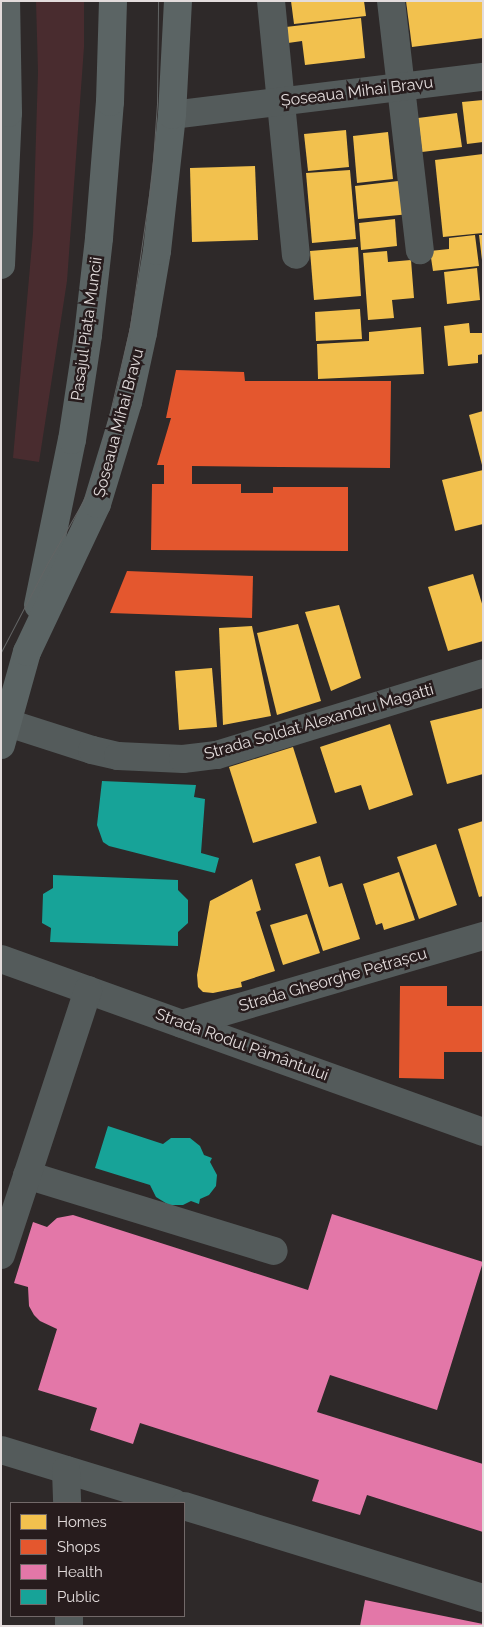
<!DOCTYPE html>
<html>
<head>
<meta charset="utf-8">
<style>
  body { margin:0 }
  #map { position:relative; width:484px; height:1627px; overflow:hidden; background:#2e2929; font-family:Raleway,sans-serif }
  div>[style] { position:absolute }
  .green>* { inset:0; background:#492c2f }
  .homes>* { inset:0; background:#f2c14e }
  .shops>* { inset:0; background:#e4572e }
  .health>* { inset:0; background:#e377a8 }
  .public>* { inset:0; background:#17a398 }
  .minor>* { height:28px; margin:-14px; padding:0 14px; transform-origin:14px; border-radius:14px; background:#545b5b }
  .major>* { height:28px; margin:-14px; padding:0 14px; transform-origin:14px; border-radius:14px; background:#5b6464 }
  .tram>* { height:1px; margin:-0.5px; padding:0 0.5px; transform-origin:0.5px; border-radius:0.5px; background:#626464 }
  span { translate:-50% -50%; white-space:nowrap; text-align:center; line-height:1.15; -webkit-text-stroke:5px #271c1d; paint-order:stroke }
  .street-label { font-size:16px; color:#e3dcdc }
  .frame { position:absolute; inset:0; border:2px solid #e3dcdc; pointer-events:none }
  .legend { position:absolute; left:10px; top:1502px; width:175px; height:115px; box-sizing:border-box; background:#271c1d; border:1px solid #726969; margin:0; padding:6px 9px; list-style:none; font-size:15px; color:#e3dcdc }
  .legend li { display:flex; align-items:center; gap:10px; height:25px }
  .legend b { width:25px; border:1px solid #726969 }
</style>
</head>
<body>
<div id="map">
  <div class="green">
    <div style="clip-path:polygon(36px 1px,84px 1px,84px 47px,67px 281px,39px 462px,13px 458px,33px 233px,38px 72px)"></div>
  </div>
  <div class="homes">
    <div style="clip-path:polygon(291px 1px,364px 1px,366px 16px,294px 24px)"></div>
    <div style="clip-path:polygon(406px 1px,483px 1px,483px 38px,412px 47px)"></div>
    <div style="clip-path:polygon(361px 18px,365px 58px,305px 65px,302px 41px,288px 43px,286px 27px)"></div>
    <div style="clip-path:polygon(483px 100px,483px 142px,467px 144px,462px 102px)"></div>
    <div style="clip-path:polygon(457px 113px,462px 147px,422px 152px,418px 118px)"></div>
    <div style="clip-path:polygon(346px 130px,349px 167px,308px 171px,304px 134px)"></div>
    <div style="clip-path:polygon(388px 132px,393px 179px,357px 183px,353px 136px)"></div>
    <div style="clip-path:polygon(483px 154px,483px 233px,443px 237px,435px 160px)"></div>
    <div style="clip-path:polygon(255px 166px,258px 240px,192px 242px,190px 168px)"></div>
    <div style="clip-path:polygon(350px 170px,356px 239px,312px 243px,306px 173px)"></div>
    <div style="clip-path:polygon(407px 180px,410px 214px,358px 219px,355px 186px)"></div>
    <div style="clip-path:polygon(395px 219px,397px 246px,361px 250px,359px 223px)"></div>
    <div style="clip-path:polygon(475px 235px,479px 266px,433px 271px,430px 251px,449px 249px,449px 238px)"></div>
    <div style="clip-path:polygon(479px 235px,483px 235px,483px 260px,482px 260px)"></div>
    <div style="clip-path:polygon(358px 247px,361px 296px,314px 300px,310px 251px)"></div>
    <div style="clip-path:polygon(387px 251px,388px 262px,411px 260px,414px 298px,392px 300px,394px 318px,368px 320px,363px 253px)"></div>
    <div style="clip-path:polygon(477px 268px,480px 300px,447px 304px,444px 272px)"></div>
    <div style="clip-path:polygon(360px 309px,362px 339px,316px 341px,315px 312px)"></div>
    <div style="clip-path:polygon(469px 323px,470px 333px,483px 333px,483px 354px,478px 355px,478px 363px,448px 366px,444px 326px)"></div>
    <div style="clip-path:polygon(421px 327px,424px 374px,318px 379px,317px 344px,369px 341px,369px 332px)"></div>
    <div style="clip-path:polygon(483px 411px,483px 465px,482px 465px,469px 415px)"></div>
    <div style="clip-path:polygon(483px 470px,483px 524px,455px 531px,442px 480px)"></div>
    <div style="clip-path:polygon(473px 574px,483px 607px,483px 641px,448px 651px,428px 587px)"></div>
    <div style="clip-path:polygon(339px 605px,361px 678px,331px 691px,305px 612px)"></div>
    <div style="clip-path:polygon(298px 624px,321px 701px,277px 715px,257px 633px)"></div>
    <div style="clip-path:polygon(252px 626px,271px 716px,223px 725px,219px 628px)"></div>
    <div style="clip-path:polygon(212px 668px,217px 727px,179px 730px,175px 671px)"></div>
    <div style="clip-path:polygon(483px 708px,483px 774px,447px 784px,430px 721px)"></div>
    <div style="clip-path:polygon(390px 724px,413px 795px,369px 810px,361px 785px,335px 793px,320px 747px)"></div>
    <div style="clip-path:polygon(293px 747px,317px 823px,253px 843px,229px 767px)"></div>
    <div style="clip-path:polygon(483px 821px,483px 896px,479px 897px,458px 829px)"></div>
    <div style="clip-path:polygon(436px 844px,457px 905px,419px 919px,397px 857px)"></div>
    <div style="clip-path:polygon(320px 856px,329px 887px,342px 883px,360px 939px,323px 951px,295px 864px)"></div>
    <div style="clip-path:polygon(399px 872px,415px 920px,384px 930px,382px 923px,376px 925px,363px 884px)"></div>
    <div style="clip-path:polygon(252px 879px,261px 910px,256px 912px,275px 971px,241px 982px,242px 987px,213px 993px,203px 992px,198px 987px,197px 975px,210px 901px)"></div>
    <div style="clip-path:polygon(307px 914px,320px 953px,283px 965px,270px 925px)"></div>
  </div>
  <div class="shops">
    <div style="clip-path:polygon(176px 370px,244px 372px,245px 381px,391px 381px,390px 468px,192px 466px,192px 484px,241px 484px,241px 493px,273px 493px,273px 487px,348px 487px,348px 551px,151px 550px,152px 484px,164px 484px,164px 465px,157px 465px,171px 418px,166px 418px)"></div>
    <div style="clip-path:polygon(127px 571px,253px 576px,252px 618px,110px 613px)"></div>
    <div style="clip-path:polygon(400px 986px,447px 986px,447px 1006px,483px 1006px,483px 1052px,444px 1052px,444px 1079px,399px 1078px)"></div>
  </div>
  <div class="health">
    <div style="clip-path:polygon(332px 1214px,483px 1262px,437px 1410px,330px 1375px,317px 1412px,483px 1464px,483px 1532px,367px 1495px,360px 1515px,312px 1501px,319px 1480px,140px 1423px,133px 1444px,90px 1430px,97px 1408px,38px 1390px,57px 1329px,40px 1321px,34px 1315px,29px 1306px,28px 1287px,14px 1283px,33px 1222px,47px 1227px,57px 1218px,73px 1215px,308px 1290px)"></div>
    <div style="clip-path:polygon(365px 1600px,483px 1624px,483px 1626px,360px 1626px)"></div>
  </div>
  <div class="public">
    <div style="clip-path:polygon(102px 781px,196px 785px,194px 797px,205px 799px,201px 853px,219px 858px,215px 873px,109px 846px,103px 842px,97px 825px)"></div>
    <div style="clip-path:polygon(53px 875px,178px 880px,178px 890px,188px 900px,188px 923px,178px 932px,178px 946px,50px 942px,51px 928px,42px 923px,43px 894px,53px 888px)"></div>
    <div style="clip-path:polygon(108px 1126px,163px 1144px,171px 1138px,190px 1138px,200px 1146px,204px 1155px,212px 1158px,210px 1162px,217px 1175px,216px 1186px,209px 1195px,200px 1199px,199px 1204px,191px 1201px,183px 1205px,169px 1205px,156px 1197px,150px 1185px,95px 1168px)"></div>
  </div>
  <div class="minor">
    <div style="left:271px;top:1px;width:255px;rotate:84.4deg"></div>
    <div style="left:391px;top:1px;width:251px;rotate:83.4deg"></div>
    <div style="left:172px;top:115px;width:313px;rotate:-7deg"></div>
    <div style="left:8px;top:723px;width:88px;rotate:17.8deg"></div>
    <div style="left:92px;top:750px;width:27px;rotate:13deg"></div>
    <div style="left:118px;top:756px;width:65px;rotate:2.6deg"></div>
    <div style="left:183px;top:759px;width:34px;rotate:-7deg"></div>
    <div style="left:217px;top:755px;width:278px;rotate:-17.1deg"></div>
    <div style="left:1px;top:959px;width:512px;rotate:19.74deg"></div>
    <div style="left:182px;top:1024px;width:314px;rotate:-16.3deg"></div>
    <div style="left:27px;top:1175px;width:258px;rotate:17.1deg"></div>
    <div style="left:1px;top:1255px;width:279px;rotate:-71.8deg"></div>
    <div style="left:1px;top:1450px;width:181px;rotate:17deg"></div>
    <div style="left:66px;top:1470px;width:33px;rotate:88deg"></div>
    <div style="left:184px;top:1506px;width:313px;rotate:17.1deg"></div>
    <div style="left:69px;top:1616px;width:10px;rotate:90deg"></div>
  </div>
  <div class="major">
    <div style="left:1px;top:265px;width:152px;rotate:-87.4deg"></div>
    <div style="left:8px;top:113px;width:112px;rotate:-91deg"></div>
    <div style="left:38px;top:605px;width:168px;rotate:-78.4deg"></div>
    <div style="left:72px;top:440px;width:106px;rotate:-81.3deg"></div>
    <div style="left:88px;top:335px;width:98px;rotate:-83.5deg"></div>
    <div style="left:99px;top:238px;width:136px;rotate:-85.4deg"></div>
    <div style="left:110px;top:102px;width:101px;rotate:-88.3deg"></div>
    <div style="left:1px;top:745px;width:97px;rotate:-74.4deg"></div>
    <div style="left:27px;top:652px;width:164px;rotate:-64.7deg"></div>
    <div style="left:97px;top:504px;width:107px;rotate:-73.1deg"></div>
    <div style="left:128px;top:402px;width:71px;rotate:-77.7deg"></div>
    <div style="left:143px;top:333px;width:83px;rotate:-80.3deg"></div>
    <div style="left:157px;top:251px;width:137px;rotate:-83.7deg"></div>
    <div style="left:172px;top:115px;width:114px;rotate:-87deg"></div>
  </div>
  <div class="tram">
    <div style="left:1px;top:652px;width:99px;rotate:-62.4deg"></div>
    <div style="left:47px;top:564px;width:76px;rotate:-60.1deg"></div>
    <div style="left:85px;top:498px;width:30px;rotate:-69deg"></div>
    <div style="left:96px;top:470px;width:64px;rotate:-76.4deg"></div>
    <div style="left:111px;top:408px;width:83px;rotate:-76.8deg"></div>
    <div style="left:130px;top:327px;width:154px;rotate:-81.8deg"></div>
    <div style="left:152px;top:175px;width:71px;rotate:-86deg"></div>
    <div style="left:157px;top:104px;width:103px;rotate:-89.4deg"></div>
  </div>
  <div class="street-label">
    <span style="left:357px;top:92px;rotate:-7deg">Șoseaua Mihai Bravu</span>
    <span style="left:87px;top:329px;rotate:-82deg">Pasajul Piața Muncii</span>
    <span style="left:119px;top:423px;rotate:-75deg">Șoseaua Mihai Bravu</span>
    <span style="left:319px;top:722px;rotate:-16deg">Strada Soldat Alexandru Magatti</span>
    <span style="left:333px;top:980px;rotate:-16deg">Strada Gheorghe Petrașcu</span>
    <span style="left:242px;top:1045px;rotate:20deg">Strada Rodul Pământului</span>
  </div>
  <div class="frame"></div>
  <ul class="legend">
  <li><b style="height:14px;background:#f2c14e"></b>Homes</li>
  <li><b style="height:14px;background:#e4572e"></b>Shops</li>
  <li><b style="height:14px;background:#e377a8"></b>Health</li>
  <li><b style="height:14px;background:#17a398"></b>Public</li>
  </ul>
</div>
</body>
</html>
